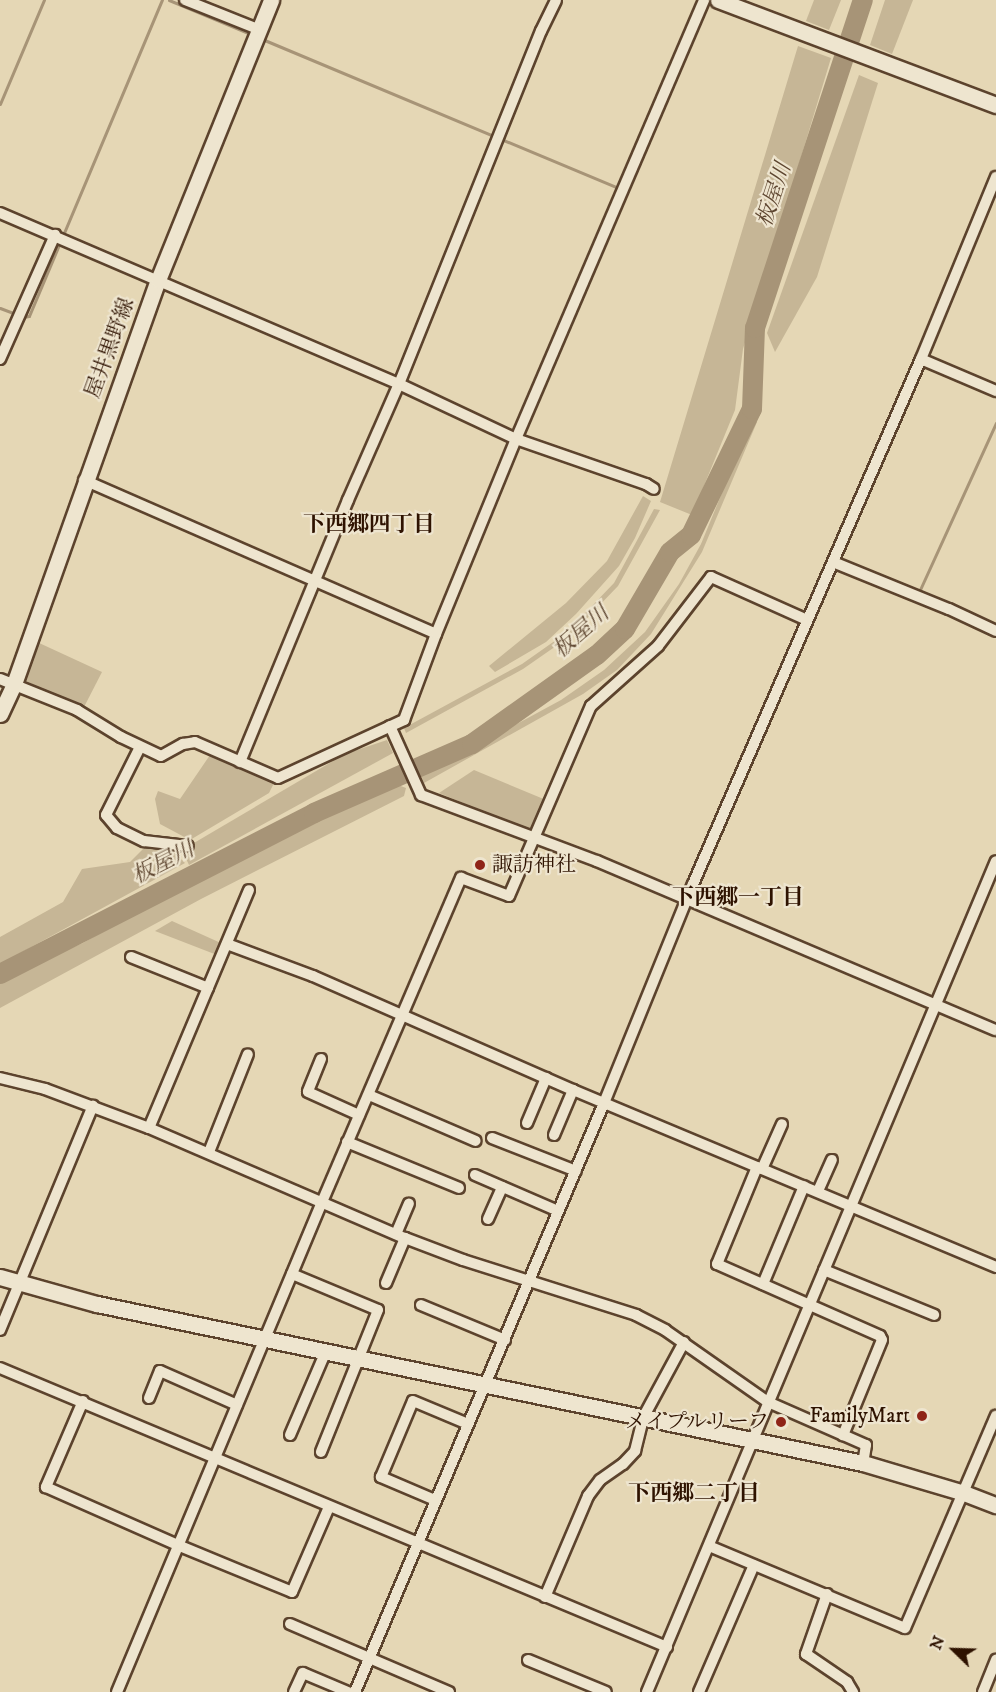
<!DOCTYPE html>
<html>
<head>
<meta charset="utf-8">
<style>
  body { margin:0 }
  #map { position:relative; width:996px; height:1692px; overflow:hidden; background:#e5d7b5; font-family:"IM FELL DW Pica","Noto Serif JP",serif }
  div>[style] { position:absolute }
  .green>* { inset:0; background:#c6b696 }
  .stream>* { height:3px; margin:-1.5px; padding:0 1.5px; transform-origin:1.5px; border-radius:1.5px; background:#a79477 }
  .river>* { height:20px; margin:-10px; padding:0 10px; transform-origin:10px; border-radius:10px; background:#a79477 }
  .roads { filter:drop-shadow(2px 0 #5c432d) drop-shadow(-2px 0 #5c432d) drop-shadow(0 2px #5c432d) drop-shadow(0 -2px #5c432d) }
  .street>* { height:10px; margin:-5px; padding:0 5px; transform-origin:5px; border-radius:5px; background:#eee5cf }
  .secondary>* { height:15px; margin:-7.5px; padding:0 7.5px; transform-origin:7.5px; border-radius:7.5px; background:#eee5cf }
  .dots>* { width:16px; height:16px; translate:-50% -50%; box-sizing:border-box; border:3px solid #eee5cf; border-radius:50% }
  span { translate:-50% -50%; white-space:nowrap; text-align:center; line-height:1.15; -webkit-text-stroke:4.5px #eee5cf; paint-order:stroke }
  .street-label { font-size:21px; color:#2e1200 }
  .poi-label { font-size:21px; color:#2e1200 }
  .left { translate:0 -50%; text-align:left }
  .right { translate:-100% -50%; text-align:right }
  .water-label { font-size:22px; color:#5e4630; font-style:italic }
  .neighbourhood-label { font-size:22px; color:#2e1200; font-weight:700 }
  .north { position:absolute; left:924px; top:1620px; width:60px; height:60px; -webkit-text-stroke:4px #eee5cf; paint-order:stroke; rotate:293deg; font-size:16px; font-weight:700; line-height:24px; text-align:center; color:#2e1200 }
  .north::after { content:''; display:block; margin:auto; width:21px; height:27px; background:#2e1200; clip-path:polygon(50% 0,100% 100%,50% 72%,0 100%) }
</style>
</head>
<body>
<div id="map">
  <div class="green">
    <div style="clip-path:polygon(814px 0,841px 0,829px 30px,806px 21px)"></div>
    <div style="clip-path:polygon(885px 0,913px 0,892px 54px,870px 45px)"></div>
    <div style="clip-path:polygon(798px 46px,831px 58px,743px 349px,735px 410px,692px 515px,660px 502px)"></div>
    <div style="clip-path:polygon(859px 75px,878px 83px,817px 277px,775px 352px,767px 333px)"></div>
    <div style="clip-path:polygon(752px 420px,757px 422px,702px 552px,651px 634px,617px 670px,583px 694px,424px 783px,420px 773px,454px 758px,561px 700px,604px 670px,645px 632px,679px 584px,701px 544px)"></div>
    <div style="clip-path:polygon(643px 496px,651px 501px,635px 538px,619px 566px,576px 614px,546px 642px,495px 672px,489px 666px,566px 603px,607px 561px)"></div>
    <div style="clip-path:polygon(654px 509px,660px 510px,618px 586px,569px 637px,523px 669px,406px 733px,404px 728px,522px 664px,566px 633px,614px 583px)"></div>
    <div style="clip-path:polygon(37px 642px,102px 672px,83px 709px,24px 680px)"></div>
    <div style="clip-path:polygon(387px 740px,393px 753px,189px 865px,182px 850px,345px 754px)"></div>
    <div style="clip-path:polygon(210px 755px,274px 783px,269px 793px,190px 840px,160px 824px,155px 799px,158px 791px,180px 799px)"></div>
    <div style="clip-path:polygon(474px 770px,546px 800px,533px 832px,439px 793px)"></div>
    <div style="clip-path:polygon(393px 783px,406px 788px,404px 796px,201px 899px,0 1008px,0 979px,83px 943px,159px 899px,210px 875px,228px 861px)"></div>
    <div style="clip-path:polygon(147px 845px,172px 850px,185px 863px,0 964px,0 937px,63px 902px,82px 869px,130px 862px)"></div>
    <div style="clip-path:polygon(172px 921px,223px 944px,217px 955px,155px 931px)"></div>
  </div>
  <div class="stream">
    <div style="left:169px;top:0;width:86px;rotate:22.7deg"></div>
    <div style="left:262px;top:39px;width:388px;rotate:22.7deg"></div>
    <div style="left:0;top:104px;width:113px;rotate:-67.1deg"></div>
    <div style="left:0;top:308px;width:25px;rotate:21deg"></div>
    <div style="left:23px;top:317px;width:6px;rotate:-9deg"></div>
    <div style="left:29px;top:316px;width:343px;rotate:-67.2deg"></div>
    <div style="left:918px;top:594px;width:188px;rotate:-65.5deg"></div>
  </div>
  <div class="river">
    <div style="left:0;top:974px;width:353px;rotate:-27.1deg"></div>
    <div style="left:314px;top:813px;width:172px;rotate:-23.6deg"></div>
    <div style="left:472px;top:744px;width:153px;rotate:-35.5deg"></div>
    <div style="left:597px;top:655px;width:38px;rotate:-43deg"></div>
    <div style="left:625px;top:629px;width:89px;rotate:-59.7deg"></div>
    <div style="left:670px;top:552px;width:27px;rotate:-39deg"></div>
    <div style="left:691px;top:535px;width:140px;rotate:-64.2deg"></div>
    <div style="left:752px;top:409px;width:81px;rotate:-87.9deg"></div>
    <div style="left:755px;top:328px;width:345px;rotate:-71.8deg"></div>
  </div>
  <div class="roads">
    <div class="street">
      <div style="left:185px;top:0;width:79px;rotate:21.7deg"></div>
      <div style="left:0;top:213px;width:434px;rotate:23.2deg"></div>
      <div style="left:399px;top:384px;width:129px;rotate:25.2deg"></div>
      <div style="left:516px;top:439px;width:138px;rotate:19.1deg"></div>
      <div style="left:646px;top:484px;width:9px;rotate:32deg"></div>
      <div style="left:0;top:359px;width:136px;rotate:-66.1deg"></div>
      <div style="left:921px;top:359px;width:82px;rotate:23.1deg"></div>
      <div style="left:84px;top:480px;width:384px;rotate:23.6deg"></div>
      <div style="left:833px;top:562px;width:125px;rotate:22.1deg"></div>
      <div style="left:949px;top:609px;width:52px;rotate:25.1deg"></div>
      <div style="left:0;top:679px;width:83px;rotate:21.9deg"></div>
      <div style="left:77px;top:710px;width:52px;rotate:31.5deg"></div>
      <div style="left:121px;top:737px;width:44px;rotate:25.4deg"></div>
      <div style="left:161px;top:756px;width:25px;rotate:-29deg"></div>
      <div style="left:183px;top:744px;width:12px;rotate:-9deg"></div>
      <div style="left:195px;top:742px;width:90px;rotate:23.4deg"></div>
      <div style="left:278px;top:778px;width:139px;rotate:-24.7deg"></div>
      <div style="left:404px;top:720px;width:92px;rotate:-69.6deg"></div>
      <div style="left:436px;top:634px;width:211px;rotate:-67.7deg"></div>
      <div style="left:516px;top:439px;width:478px;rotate:-66.8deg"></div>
      <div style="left:390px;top:726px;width:76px;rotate:65.8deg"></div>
      <div style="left:421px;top:795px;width:188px;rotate:20.6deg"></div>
      <div style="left:597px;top:861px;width:433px;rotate:23deg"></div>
      <div style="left:140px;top:747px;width:76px;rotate:116.6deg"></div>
      <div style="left:106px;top:815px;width:17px;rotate:50deg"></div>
      <div style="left:117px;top:828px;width:30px;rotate:26deg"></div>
      <div style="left:144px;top:841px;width:44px;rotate:6.5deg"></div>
      <div style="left:240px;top:762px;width:283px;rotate:-67.6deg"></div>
      <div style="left:348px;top:500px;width:127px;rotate:-66.3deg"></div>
      <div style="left:399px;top:384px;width:380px;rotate:-68.1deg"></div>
      <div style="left:541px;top:31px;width:34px;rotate:-64deg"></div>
      <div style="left:227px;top:944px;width:92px;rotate:20.4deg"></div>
      <div style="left:313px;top:976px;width:284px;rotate:23.7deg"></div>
      <div style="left:573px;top:1090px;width:459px;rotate:22.7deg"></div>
      <div style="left:131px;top:957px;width:83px;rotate:21.9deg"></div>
      <div style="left:321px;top:1059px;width:35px;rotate:112deg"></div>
      <div style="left:308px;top:1092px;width:56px;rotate:24.3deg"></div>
      <div style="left:0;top:1078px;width:46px;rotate:13.7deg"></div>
      <div style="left:45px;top:1089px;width:111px;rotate:20.6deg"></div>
      <div style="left:149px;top:1128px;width:279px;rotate:23.3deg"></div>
      <div style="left:405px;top:1238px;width:62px;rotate:20.8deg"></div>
      <div style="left:463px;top:1260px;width:182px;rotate:17.6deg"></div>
      <div style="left:636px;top:1315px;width:33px;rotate:27deg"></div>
      <div style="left:665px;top:1330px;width:126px;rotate:35deg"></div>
      <div style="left:768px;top:1402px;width:107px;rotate:23.7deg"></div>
      <div style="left:866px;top:1445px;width:18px;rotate:99deg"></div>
      <div style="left:369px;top:1095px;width:116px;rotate:23.3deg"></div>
      <div style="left:527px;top:1123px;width:49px;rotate:-67.1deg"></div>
      <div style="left:149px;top:1128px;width:258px;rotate:-67.2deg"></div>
      <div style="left:554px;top:1135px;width:49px;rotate:-67.1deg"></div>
      <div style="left:492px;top:1138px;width:90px;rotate:21.4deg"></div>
      <div style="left:347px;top:1142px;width:121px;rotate:22.3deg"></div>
      <div style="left:209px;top:1152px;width:105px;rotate:-68.3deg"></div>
      <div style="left:757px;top:1167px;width:105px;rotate:112.4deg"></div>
      <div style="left:717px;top:1264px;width:178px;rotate:23.8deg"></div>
      <div style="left:880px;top:1336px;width:4px;rotate:63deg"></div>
      <div style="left:882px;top:1340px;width:103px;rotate:112.3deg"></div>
      <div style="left:762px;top:1169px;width:49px;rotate:-66deg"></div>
      <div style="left:475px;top:1175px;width:90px;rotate:23.4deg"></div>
      <div style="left:818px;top:1191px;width:34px;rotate:-66deg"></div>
      <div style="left:488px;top:1219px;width:35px;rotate:-66deg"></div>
      <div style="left:396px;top:1234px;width:33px;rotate:-67deg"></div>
      <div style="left:824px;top:1270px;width:119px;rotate:22.2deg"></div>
      <div style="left:292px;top:1274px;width:93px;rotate:22.7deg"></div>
      <div style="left:378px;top:1310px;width:153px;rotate:111.9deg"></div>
      <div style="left:386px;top:1283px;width:49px;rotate:-67.1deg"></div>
      <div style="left:763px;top:1284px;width:106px;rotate:-67.3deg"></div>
      <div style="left:421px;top:1305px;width:91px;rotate:22.6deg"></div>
      <div style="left:0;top:1330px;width:243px;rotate:-67.5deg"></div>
      <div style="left:0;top:1368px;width:723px;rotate:22.7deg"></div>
      <div style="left:149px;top:1398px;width:29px;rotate:-68deg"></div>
      <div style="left:160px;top:1371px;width:84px;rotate:23.8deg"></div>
      <div style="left:83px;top:1401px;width:94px;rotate:113.3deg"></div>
      <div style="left:46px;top:1487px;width:146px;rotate:23.8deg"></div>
      <div style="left:180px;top:1546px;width:121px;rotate:22.3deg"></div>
      <div style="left:292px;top:1592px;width:93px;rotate:-66.5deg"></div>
      <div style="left:290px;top:1435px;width:91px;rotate:-66.8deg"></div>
      <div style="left:435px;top:1500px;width:59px;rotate:-156.9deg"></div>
      <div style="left:381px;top:1477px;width:82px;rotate:-67.2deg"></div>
      <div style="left:413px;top:1401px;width:60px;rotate:22.7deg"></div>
      <div style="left:709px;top:1546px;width:212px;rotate:22.7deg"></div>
      <div style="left:905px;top:1628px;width:231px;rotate:-66.8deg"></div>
      <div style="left:827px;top:1594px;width:64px;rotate:109.3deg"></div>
      <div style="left:806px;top:1654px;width:50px;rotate:34.3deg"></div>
      <div style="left:847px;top:1682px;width:12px;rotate:59deg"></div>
      <div style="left:545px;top:1597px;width:110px;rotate:-66.9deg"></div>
      <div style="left:588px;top:1496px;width:20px;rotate:-53deg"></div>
      <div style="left:600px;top:1480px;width:28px;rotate:-35deg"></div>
      <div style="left:623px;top:1464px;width:18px;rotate:-47deg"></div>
      <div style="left:635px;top:1451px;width:36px;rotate:-76deg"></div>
      <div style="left:644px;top:1416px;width:84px;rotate:-61.6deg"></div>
      <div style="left:290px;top:1624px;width:173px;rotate:23.2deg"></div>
      <div style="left:528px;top:1660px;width:84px;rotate:22.3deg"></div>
      <div style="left:117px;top:1692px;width:531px;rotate:-67.3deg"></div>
      <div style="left:322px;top:1202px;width:353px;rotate:-66.8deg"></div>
      <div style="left:461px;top:878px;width:51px;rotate:20.6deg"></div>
      <div style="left:509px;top:896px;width:207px;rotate:-66.7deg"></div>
      <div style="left:591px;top:706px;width:90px;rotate:-41.8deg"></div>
      <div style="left:658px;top:646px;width:87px;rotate:-52.5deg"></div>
      <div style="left:711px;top:577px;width:105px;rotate:24.1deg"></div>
      <div style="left:294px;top:1692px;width:21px;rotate:-65deg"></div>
      <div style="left:303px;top:1673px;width:49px;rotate:22.9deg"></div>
      <div style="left:355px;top:1692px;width:639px;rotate:-67.08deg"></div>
      <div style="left:604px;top:1103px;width:236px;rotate:-67.9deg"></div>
      <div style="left:693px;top:884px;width:572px;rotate:-66.53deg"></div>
      <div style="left:921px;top:359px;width:197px;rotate:-67.6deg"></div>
      <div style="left:647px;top:1692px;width:901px;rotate:-67.22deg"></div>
      <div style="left:699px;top:1692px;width:138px;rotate:-66.6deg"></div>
      <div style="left:983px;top:1692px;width:35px;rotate:-68deg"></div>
    </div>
    <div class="secondary">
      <div style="left:718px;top:0;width:297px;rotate:20.7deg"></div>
      <div style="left:0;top:714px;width:33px;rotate:-65deg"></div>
      <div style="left:14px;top:684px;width:429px;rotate:-70.4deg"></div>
      <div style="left:158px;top:280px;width:302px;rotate:-68deg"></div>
      <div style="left:0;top:1277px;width:101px;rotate:15.6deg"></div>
      <div style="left:97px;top:1304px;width:782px;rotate:11.73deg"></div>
      <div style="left:863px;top:1463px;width:105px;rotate:16.5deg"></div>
      <div style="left:964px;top:1493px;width:34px;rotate:21deg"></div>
    </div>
  </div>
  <div class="dots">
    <div style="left:480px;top:865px;background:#8f2418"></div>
    <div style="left:922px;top:1416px;background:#8f2418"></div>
    <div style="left:781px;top:1422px;background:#8f2418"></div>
  </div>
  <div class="street-label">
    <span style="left:110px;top:348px;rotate:-70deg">屋井黒野線</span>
  </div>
  <div class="poi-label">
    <span class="left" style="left:492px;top:865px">諏訪神社</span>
    <span class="right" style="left:910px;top:1416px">FamilyMart</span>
    <span class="right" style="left:769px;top:1422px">メイプルリーフ</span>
  </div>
  <div class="water-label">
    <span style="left:774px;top:195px;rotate:-72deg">板屋川</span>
    <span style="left:581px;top:632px;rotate:-41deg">板屋川</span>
    <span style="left:163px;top:863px;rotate:-27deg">板屋川</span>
  </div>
  <div class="neighbourhood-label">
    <span style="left:369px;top:525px">下西郷四丁目</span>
    <span style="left:738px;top:898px">下西郷一丁目</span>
    <span style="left:694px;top:1494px">下西郷二丁目</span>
  </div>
  <div class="north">N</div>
</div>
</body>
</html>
